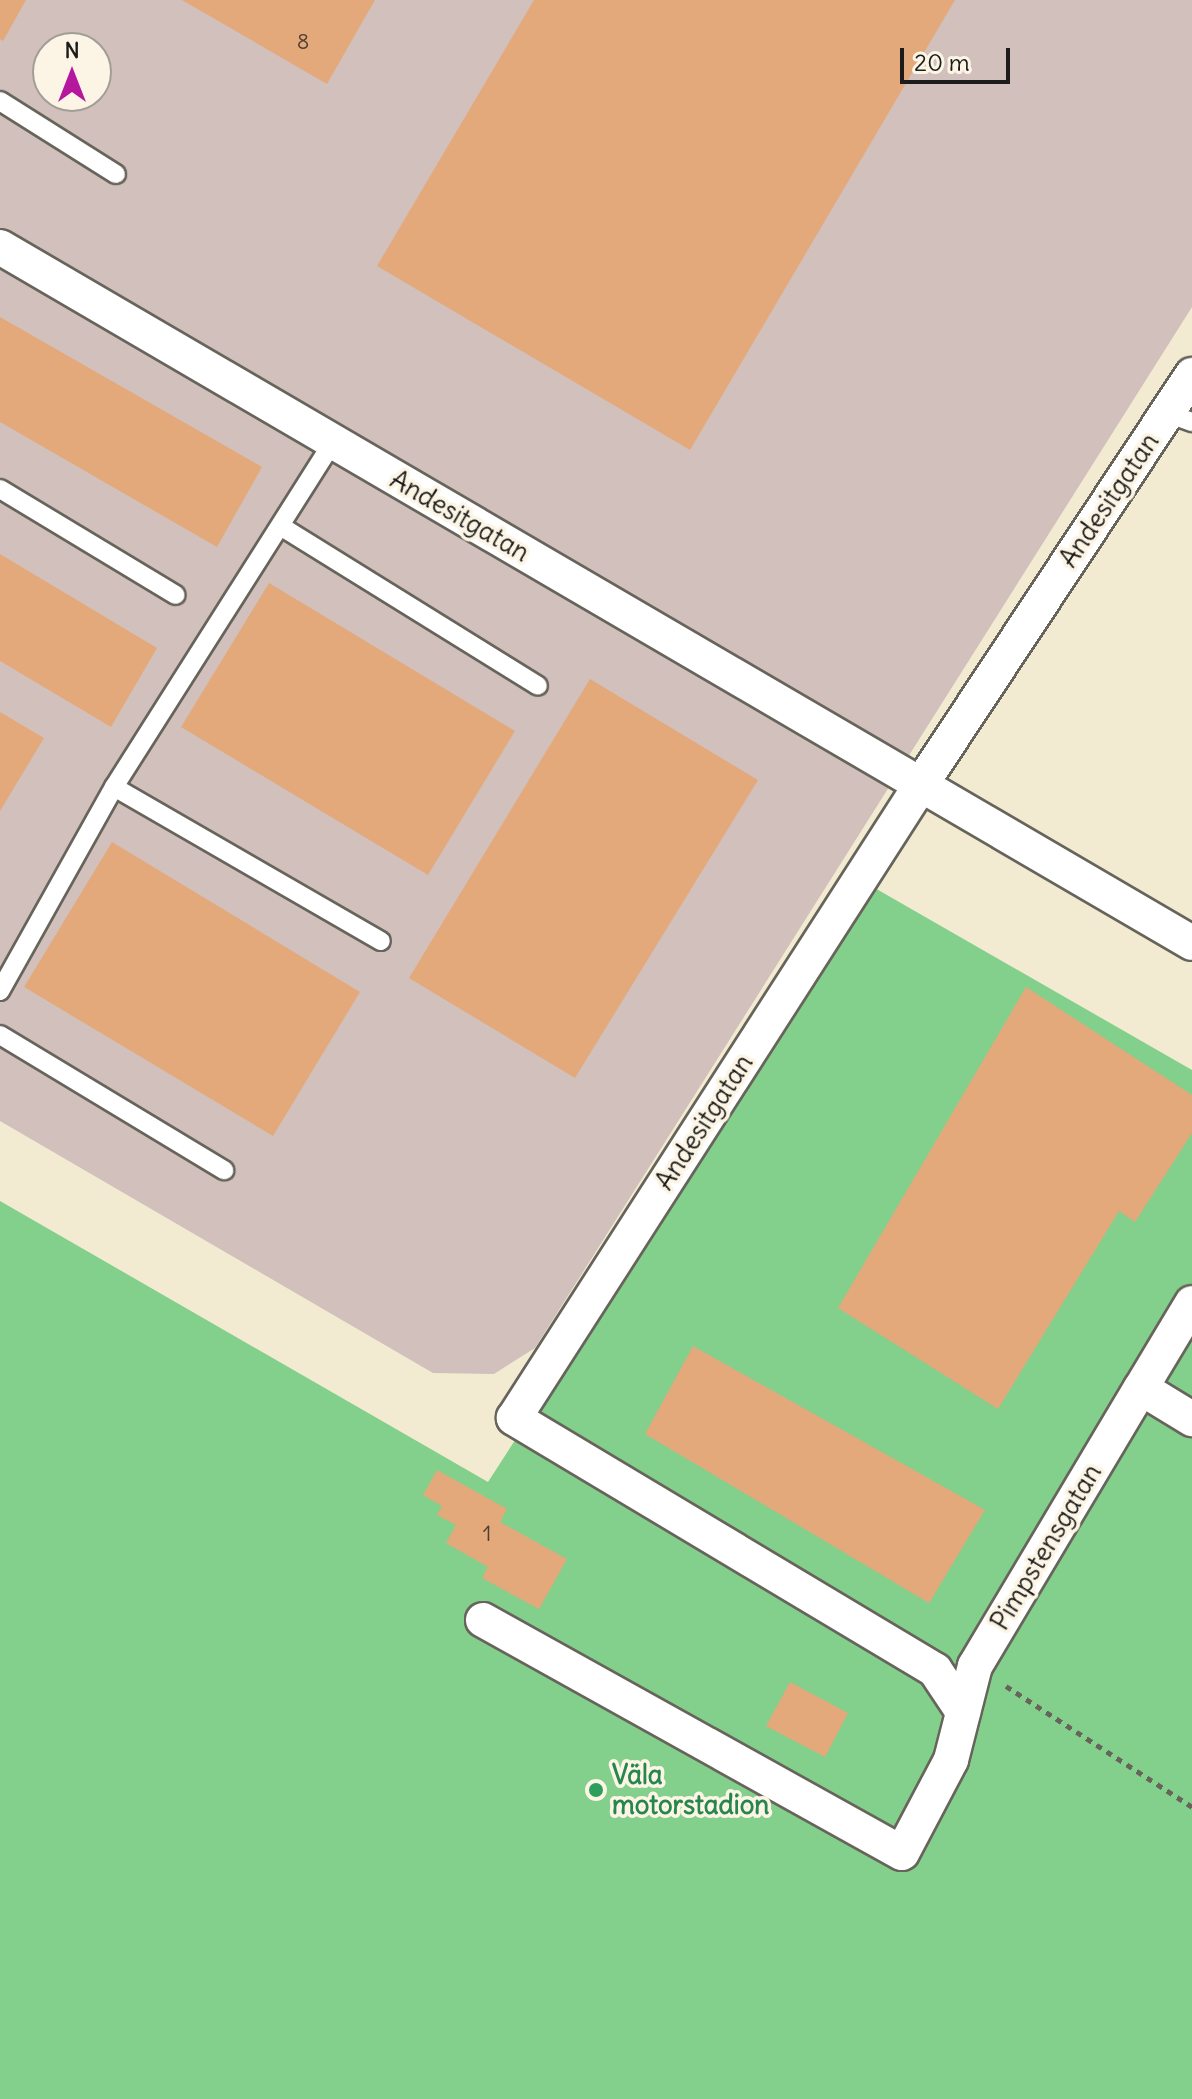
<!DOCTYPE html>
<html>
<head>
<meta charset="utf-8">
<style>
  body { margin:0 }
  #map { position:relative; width:1192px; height:2099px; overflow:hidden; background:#f2ebd1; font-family:Delius,sans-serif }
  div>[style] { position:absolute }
  .industrial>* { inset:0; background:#d1c0bc }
  .green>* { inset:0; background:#83cf8c }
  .building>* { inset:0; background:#e3a97a }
  .path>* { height:5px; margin-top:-2.5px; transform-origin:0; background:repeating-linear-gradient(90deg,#67645b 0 6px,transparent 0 12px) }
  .roads { filter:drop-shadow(2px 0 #67645b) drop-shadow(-2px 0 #67645b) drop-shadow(0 2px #67645b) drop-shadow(0 -2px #67645b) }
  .lane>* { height:18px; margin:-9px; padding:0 9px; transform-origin:9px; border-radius:9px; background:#fff }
  .street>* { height:34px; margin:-17px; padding:0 17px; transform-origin:17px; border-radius:17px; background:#fff }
  .dots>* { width:22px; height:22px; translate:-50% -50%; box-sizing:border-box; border:4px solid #fcf5e5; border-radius:50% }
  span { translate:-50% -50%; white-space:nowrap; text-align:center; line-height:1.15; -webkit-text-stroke:7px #fcf5e5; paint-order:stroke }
  .number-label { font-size:22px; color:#4e3f34 }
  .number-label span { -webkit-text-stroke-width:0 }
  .street-label { font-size:26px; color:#1c1c1c }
  .leisure-label { font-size:26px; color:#27864d; font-weight:700 }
  .left { translate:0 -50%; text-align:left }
  .north { position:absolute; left:32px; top:32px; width:80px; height:80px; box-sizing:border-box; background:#fcf5e5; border:2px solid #a29e95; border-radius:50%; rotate:0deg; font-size:22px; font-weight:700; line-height:32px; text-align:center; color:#1c1c1c }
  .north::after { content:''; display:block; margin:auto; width:28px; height:36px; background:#b5179e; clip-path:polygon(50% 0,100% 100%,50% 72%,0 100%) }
  .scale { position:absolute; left:900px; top:48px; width:110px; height:36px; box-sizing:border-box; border:4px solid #1c1c1c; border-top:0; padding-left:10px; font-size:24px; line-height:28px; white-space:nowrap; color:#1c1c1c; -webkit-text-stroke:6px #fcf5e5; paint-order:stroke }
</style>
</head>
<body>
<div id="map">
  <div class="industrial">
    <div style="clip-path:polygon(evenodd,0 0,1192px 0,1192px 307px,535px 1348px,494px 1374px,433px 1373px,0 1121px,0 0,48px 48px,96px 48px,96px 96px,48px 96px,48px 48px)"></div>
  </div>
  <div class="green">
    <div style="clip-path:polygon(873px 887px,1192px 1070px,1192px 2099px,0 2099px,0 1201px,488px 1482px)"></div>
  </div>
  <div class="building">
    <div style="clip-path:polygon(0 0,26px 0,3px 41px,0 39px)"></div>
    <div style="clip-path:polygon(182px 0,375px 0,327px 84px)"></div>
    <div style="clip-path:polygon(534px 0,955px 0,690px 450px,377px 266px)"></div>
    <div style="clip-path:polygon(0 317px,262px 467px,217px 547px,0 422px)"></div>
    <div style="clip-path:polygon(0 554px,157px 648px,111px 727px,0 661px)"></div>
    <div style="clip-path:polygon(269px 583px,515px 731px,428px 875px,181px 727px)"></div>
    <div style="clip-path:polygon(590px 679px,758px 780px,575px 1078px,409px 978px)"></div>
    <div style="clip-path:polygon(0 712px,44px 738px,0 811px)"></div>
    <div style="clip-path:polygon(112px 842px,360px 992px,273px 1136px,24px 987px)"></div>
    <div style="clip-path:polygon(1026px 987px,1192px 1095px,1192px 1133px,1135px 1222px,1119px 1211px,998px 1409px,838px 1308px)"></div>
    <div style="clip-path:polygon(693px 1346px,985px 1510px,929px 1603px,645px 1434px)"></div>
    <div style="clip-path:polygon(437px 1470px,507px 1509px,500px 1522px,567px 1559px,539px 1609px,482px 1578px,488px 1567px,446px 1543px,456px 1525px,437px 1515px,442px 1506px,423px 1495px)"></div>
    <div style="clip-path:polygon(790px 1682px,848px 1713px,825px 1757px,766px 1726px)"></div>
  </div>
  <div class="path">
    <div style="left:1006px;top:1686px;width:222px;rotate:33deg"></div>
  </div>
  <div class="roads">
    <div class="lane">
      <div style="left:0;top:101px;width:137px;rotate:32.2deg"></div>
      <div style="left:1167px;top:413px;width:27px;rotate:20deg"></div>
      <div style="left:0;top:489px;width:205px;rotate:31.1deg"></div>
      <div style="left:282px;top:527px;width:301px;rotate:31.8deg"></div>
      <div style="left:114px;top:787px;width:308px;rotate:30deg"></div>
      <div style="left:0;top:991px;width:234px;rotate:-60.8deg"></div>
      <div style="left:114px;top:787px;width:409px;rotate:-57.6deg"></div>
      <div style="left:0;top:1035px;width:262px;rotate:31.1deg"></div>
    </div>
    <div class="street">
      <div style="left:0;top:247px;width:1380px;rotate:30.28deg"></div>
      <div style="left:1141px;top:1388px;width:99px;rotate:-59deg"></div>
      <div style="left:483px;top:1620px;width:479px;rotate:29.1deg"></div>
      <div style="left:902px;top:1853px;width:105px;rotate:-62.2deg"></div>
      <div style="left:951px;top:1760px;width:97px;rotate:-75.7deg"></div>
      <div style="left:975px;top:1666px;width:324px;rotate:-59.2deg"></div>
      <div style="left:1141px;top:1388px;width:60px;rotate:31.3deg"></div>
      <div style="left:963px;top:1712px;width:50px;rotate:-123.7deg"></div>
      <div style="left:935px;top:1670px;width:491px;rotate:-149.1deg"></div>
      <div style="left:514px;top:1418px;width:751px;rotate:-57.28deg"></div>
      <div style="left:920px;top:786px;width:493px;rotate:-56.5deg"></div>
    </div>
  </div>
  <div class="dots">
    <div style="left:596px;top:1790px;background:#2e9e5b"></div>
  </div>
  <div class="number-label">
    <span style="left:303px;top:42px">8</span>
    <span style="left:487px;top:1534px">1</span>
  </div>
  <div class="street-label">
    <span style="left:1109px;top:500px;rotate:-56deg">Andesitgatan</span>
    <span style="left:460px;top:516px;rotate:30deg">Andesitgatan</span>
    <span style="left:704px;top:1122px;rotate:-57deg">Andesitgatan</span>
    <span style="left:1046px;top:1547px;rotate:-59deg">Pimpstensgatan</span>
  </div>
  <div class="leisure-label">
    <span class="left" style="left:612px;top:1790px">Väla<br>motorstadion</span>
  </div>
  <div class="north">N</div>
  <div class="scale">20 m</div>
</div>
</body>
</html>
